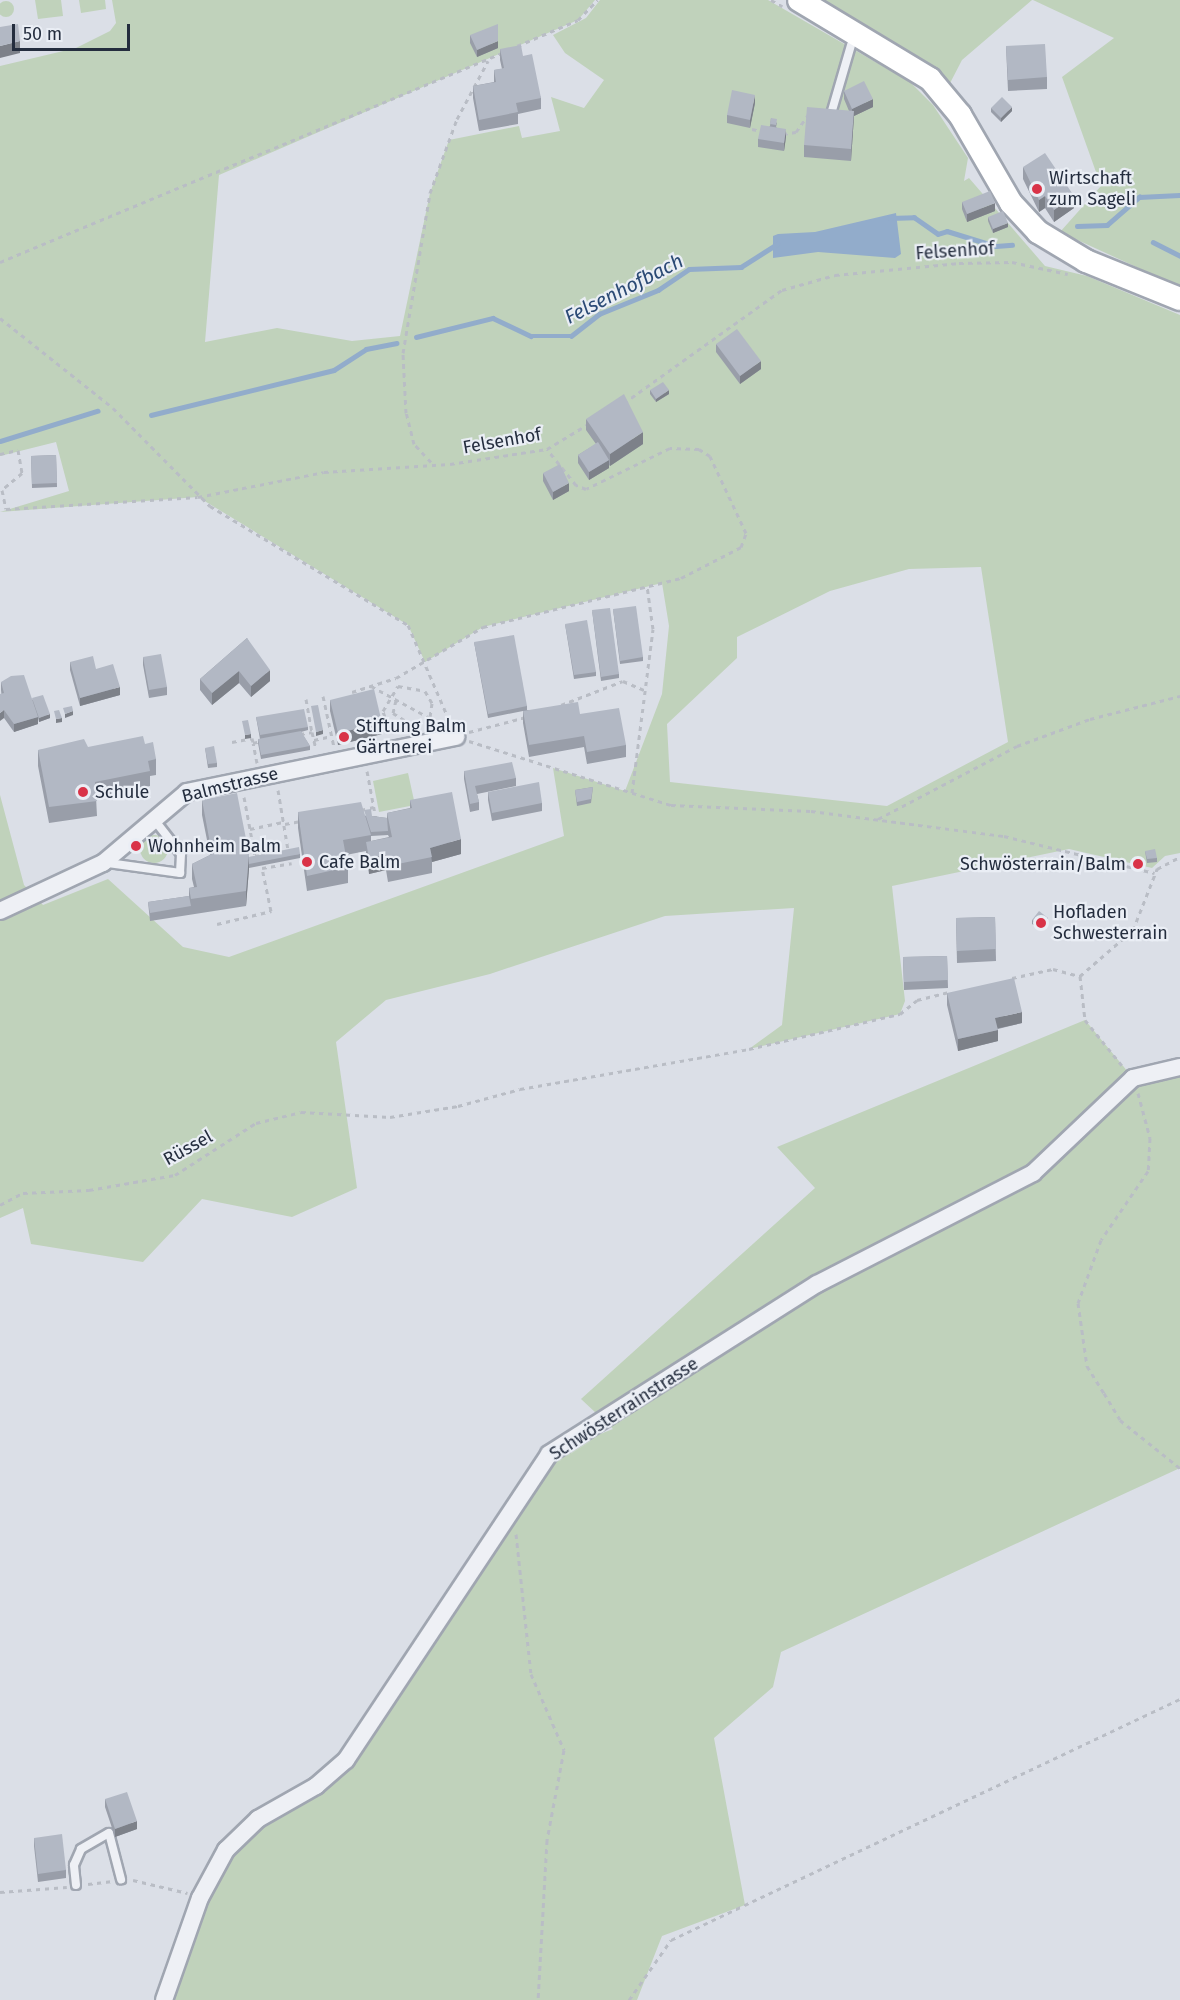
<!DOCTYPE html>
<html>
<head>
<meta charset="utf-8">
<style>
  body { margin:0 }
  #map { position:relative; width:1180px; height:2000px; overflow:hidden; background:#dbdfe7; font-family:"Fira Sans",sans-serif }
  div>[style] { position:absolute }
  .green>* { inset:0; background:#c0d2bb }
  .round { border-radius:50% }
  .water>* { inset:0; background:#92accb }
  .stream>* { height:4.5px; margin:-2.25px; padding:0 2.25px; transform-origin:2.25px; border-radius:2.25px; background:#92accb }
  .path>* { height:3px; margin-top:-1.5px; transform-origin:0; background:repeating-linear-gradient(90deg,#b9bdc5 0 4.5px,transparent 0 9px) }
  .roads { filter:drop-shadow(2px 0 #a0a6b1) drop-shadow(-2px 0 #a0a6b1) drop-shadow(0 2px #a0a6b1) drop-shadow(0 -2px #a0a6b1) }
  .lane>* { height:8px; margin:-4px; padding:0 4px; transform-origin:4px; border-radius:4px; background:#eef0f5 }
  .street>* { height:16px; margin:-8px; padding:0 8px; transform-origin:8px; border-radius:8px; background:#eef0f5 }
  .secondary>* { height:22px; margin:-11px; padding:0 11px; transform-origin:11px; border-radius:11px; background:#fff }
  .wall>* { inset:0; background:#999ea9 }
  .shaded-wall>* { inset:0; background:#7d8189 }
  .building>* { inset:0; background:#b2b8c4 }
  .dots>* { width:16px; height:16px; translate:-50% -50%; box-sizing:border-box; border:3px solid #eaeef5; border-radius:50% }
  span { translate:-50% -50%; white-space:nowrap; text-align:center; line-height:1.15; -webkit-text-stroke:4.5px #eaeef5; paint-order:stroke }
  .poi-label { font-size:18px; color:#242d3e }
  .left { translate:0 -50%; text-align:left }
  .right { translate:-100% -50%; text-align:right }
  .street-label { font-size:18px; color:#242d3e }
  .water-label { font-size:20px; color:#2b4a75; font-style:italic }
  .scale { position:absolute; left:12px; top:24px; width:118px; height:27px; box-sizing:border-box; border:3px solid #242d3e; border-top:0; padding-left:8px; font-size:18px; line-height:21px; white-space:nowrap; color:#242d3e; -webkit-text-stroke:4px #eaeef5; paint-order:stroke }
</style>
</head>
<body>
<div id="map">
  <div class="green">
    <div style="clip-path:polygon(35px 0,61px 0,63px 16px,38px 19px)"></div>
    <div style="clip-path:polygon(79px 0,105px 0,106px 9px,81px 13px)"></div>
    <div style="clip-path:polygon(evenodd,112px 0,595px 0,578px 20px,219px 175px,205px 342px,277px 328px,352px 341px,400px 336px,430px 193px,449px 140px,519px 126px,522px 138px,560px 131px,551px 97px,584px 108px,604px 80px,565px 53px,553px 35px,586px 18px,600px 0,768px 0,910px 82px,933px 105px,968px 158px,964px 181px,969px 178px,1045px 266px,1087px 276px,1180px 315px,1180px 853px,1165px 856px,1152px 868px,1069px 849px,892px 886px,905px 1001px,900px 1014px,749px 1049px,782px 1025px,794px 908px,665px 916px,490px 974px,386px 1000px,336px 1042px,357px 1188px,292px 1217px,202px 1199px,143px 1262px,31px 1244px,23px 1208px,0 1218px,0 795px,24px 885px,43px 905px,108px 879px,183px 947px,229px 957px,564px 836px,553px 768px,625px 791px,662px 694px,669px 626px,662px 583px,483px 627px,425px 662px,408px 625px,198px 497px,0 512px,69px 491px,56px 442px,0 456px,0 66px,76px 48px,110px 31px,116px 23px,112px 0,981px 567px,1008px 742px,887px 806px,670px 782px,667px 724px,737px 658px,737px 637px,830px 591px,909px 569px,981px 567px)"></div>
    <div style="clip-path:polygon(812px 0,1032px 0,962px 60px,948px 87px)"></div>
    <div style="clip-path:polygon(1033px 0,1180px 0,1180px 287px,1060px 232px,1101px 186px,1062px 77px,1114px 38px)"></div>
    <div class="round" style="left:-2px;top:1px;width:16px;height:16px"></div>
    <div style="clip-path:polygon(408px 773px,415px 805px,379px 812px,373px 781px)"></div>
    <div class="round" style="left:140px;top:835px;width:28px;height:28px"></div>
    <div style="clip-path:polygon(1085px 1020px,1133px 1078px,1180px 1067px,1180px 1468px,781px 1652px,773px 1687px,714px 1738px,745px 1905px,662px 1936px,637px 2000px,164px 2000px,226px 1850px,346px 1760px,549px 1454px,613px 1429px,581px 1399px,815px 1188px,777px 1147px)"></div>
  </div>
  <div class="water">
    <div style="clip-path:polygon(896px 213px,901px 254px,895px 258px,818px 252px,773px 258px,773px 236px,778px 234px,815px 232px)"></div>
  </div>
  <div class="stream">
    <div style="left:890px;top:218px;width:24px;rotate:-2deg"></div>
    <div style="left:914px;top:217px;width:29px;rotate:35deg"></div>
    <div style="left:938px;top:234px;width:9px;rotate:-18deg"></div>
    <div style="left:947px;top:231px;width:51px;rotate:17deg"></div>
    <div style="left:996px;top:246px;width:16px;rotate:-4deg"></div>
    <div style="left:1077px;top:226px;width:30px;rotate:-2deg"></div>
    <div style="left:1107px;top:225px;width:43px;rotate:-41.2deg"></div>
    <div style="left:1139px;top:197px;width:41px;rotate:-2.8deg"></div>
    <div style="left:1153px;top:242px;width:30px;rotate:27deg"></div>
    <div style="left:416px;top:337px;width:79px;rotate:-13.9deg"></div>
    <div style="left:493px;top:318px;width:42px;rotate:25.3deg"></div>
    <div style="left:531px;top:336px;width:40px"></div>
    <div style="left:571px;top:336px;width:36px;rotate:-38deg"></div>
    <div style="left:599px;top:314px;width:64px;rotate:-22.1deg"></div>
    <div style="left:658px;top:290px;width:37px;rotate:-34deg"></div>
    <div style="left:689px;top:269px;width:52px;rotate:-2.2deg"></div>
    <div style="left:741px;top:267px;width:43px;rotate:-32.6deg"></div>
    <div style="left:151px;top:415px;width:188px;rotate:-13.8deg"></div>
    <div style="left:334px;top:370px;width:38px;rotate:-33deg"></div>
    <div style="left:366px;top:349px;width:31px;rotate:-11deg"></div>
    <div style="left:0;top:441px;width:102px;rotate:-17.2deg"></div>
  </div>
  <div class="path">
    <div style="left:771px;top:0;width:13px;rotate:29deg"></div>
    <div style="left:517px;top:46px;width:66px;rotate:-23.1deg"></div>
    <div style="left:578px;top:20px;width:28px;rotate:-46deg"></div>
    <div style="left:752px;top:129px;width:9px;rotate:13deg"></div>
    <div style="left:783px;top:134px;width:13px;rotate:-9deg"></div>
    <div style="left:796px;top:132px;width:21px;rotate:-55deg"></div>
    <div style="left:0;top:262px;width:544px;rotate:-22.6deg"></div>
    <div style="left:0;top:318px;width:144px;rotate:38.5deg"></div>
    <div style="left:113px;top:408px;width:138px;rotate:45.3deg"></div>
    <div style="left:210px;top:506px;width:231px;rotate:31deg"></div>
    <div style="left:408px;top:625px;width:106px;rotate:66.6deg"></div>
    <div style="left:624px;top:403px;width:194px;rotate:-35.6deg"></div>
    <div style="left:782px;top:290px;width:55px;rotate:-15.8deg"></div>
    <div style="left:835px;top:275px;width:125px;rotate:-5.5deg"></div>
    <div style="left:959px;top:263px;width:53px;rotate:-1.1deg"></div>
    <div style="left:1012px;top:262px;width:57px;rotate:12.1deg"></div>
    <div style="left:0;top:454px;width:18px;rotate:-13deg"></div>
    <div style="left:18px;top:450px;width:23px;rotate:80deg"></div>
    <div style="left:22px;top:473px;width:26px;rotate:140deg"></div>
    <div style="left:2px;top:490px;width:19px;rotate:78deg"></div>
    <div style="left:6px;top:509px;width:192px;rotate:-3.6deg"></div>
    <div style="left:198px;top:497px;width:128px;rotate:-11.2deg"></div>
    <div style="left:324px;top:472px;width:126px;rotate:-3.6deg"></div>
    <div style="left:450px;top:464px;width:98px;rotate:-8.8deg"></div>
    <div style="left:547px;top:449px;width:50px;rotate:-31.2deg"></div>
    <div style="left:431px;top:462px;width:25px;rotate:-133deg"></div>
    <div style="left:414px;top:444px;width:32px;rotate:-104deg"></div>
    <div style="left:406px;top:413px;width:60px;rotate:-92.9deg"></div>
    <div style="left:403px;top:353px;width:162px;rotate:-80.4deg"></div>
    <div style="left:430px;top:193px;width:79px;rotate:-70deg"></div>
    <div style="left:457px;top:119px;width:66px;rotate:-61.9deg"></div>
    <div style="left:371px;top:686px;width:67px;rotate:28.5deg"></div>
    <div style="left:430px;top:718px;width:9px;rotate:117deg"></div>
    <div style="left:352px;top:692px;width:46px;rotate:-17.7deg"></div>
    <div style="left:396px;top:678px;width:101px;rotate:-30.4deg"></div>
    <div style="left:483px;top:627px;width:204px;rotate:-13.9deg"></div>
    <div style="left:681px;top:578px;width:68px;rotate:-27.3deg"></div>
    <div style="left:741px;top:547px;width:15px;rotate:-70deg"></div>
    <div style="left:746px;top:533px;width:85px;rotate:-115.1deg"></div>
    <div style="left:710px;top:456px;width:13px;rotate:-148deg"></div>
    <div style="left:699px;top:449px;width:29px;rotate:-178deg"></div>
    <div style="left:670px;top:448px;width:93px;rotate:154deg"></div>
    <div style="left:586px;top:489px;width:11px;rotate:-158deg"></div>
    <div style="left:576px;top:485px;width:46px;rotate:-128.9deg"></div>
    <div style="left:323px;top:696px;width:52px;rotate:77.8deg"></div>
    <div style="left:306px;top:699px;width:34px;rotate:80deg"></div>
    <div style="left:396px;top:700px;width:13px;rotate:103deg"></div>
    <div style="left:393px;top:713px;width:19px;rotate:32deg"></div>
    <div style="left:409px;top:723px;width:9px;rotate:90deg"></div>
    <div style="left:561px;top:705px;width:66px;rotate:-21.2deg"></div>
    <div style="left:623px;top:681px;width:25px;rotate:23deg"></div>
    <div style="left:409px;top:723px;width:9px;rotate:18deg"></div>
    <div style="left:402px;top:732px;width:16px;rotate:-153deg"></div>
    <div style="left:388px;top:725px;width:15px;rotate:-110deg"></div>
    <div style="left:383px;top:711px;width:29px;rotate:-59deg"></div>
    <div style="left:398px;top:686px;width:27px;rotate:10deg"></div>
    <div style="left:425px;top:691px;width:14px;rotate:60deg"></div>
    <div style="left:432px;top:703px;width:15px;rotate:98deg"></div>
    <div style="left:469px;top:732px;width:59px;rotate:-14.7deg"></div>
    <div style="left:300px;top:734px;width:12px;rotate:-9deg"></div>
    <div style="left:312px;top:732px;width:17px;rotate:77deg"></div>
    <div style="left:314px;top:740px;width:18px;rotate:-13deg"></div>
    <div style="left:469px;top:741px;width:212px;rotate:17.6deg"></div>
    <div style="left:671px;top:805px;width:140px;rotate:2.5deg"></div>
    <div style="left:811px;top:811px;width:195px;rotate:7.4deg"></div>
    <div style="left:1004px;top:836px;width:155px;rotate:13.8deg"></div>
    <div style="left:232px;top:742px;width:20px;rotate:-11deg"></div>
    <div style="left:252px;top:738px;width:4px;rotate:76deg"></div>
    <div style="left:257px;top:763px;width:20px;rotate:-101deg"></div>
    <div style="left:253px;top:743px;width:8px;rotate:-14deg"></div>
    <div style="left:367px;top:771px;width:49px;rotate:79.4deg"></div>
    <div style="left:278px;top:790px;width:61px;rotate:80.5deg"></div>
    <div style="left:632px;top:793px;width:165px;rotate:-82.7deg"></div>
    <div style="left:653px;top:629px;width:43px;rotate:-97.9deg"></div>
    <div style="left:244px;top:797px;width:60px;rotate:79.4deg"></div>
    <div style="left:255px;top:856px;width:18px;rotate:-9deg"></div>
    <div style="left:361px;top:810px;width:13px;rotate:-13deg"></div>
    <div style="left:878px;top:819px;width:157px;rotate:-27.7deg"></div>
    <div style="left:1017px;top:746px;width:78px;rotate:-20.3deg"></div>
    <div style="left:1090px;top:719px;width:93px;rotate:-14.3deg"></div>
    <div style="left:285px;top:824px;width:16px;rotate:-11deg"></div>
    <div style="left:250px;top:829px;width:35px;rotate:-12deg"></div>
    <div style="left:217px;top:924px;width:56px;rotate:-13.5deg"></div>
    <div style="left:271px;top:911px;width:44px;rotate:-101.8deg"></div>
    <div style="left:262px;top:868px;width:30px;rotate:-9deg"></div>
    <div style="left:1080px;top:976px;width:44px;rotate:83.5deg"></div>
    <div style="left:1085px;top:1020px;width:62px;rotate:50.9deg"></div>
    <div style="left:1080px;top:976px;width:70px;rotate:-41deg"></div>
    <div style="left:1133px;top:930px;width:66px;rotate:-68.5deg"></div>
    <div style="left:1157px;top:869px;width:26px;rotate:-28deg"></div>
    <div style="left:1012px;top:978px;width:42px;rotate:-12.4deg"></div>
    <div style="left:1053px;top:969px;width:28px;rotate:15deg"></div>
    <div style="left:1138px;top:1093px;width:47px;rotate:75.1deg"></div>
    <div style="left:1150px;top:1138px;width:33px;rotate:93deg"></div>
    <div style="left:1148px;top:1171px;width:83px;rotate:124.3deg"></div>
    <div style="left:1101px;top:1240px;width:67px;rotate:110.1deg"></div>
    <div style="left:1078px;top:1303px;width:64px;rotate:81.9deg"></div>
    <div style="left:1087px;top:1366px;width:32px;rotate:58deg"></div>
    <div style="left:1104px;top:1393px;width:31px;rotate:59deg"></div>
    <div style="left:1120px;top:1420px;width:77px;rotate:38.7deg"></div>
    <div style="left:0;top:1205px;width:26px;rotate:-28deg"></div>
    <div style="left:23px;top:1193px;width:66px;rotate:-2.6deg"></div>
    <div style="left:89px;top:1190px;width:87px;rotate:-9.9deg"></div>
    <div style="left:175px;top:1175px;width:96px;rotate:-32.7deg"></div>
    <div style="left:256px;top:1123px;width:46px;rotate:-13.7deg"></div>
    <div style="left:301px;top:1112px;width:89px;rotate:3.2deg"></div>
    <div style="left:390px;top:1117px;width:69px;rotate:-9.2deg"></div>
    <div style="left:458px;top:1106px;width:64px;rotate:-15.3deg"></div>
    <div style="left:520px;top:1089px;width:232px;rotate:-9.9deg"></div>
    <div style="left:749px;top:1049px;width:155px;rotate:-13.1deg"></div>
    <div style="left:900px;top:1014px;width:22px;rotate:-39deg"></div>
    <div style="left:917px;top:1000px;width:34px;rotate:-14deg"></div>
    <div style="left:516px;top:1534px;width:141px;rotate:83.9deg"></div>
    <div style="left:531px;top:1674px;width:83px;rotate:66.5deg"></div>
    <div style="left:564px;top:1750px;width:92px;rotate:100.7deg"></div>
    <div style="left:547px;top:1840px;width:160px;rotate:93.2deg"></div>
    <div style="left:133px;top:1880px;width:56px;rotate:13.5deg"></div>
    <div style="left:88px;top:1884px;width:23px;rotate:-7deg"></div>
    <div style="left:0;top:1892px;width:67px;rotate:-4.3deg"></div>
    <div style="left:629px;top:2000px;width:73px;rotate:-55deg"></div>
    <div style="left:671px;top:1940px;width:563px;rotate:-25.34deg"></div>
  </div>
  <div class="roads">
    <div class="lane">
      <div style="left:831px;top:114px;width:72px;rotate:-73.8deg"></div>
      <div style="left:108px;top:863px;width:73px;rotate:7.9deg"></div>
      <div style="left:180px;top:873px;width:19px;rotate:-87deg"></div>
      <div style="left:181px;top:854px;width:46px;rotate:-127.9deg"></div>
      <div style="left:76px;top:1885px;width:20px;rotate:-96deg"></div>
      <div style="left:74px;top:1865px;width:17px;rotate:-66deg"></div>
      <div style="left:81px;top:1849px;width:32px;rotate:-30deg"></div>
      <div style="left:109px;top:1833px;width:48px;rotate:75.4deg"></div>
    </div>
    <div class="street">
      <div style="left:0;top:911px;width:114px;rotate:-25deg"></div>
      <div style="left:103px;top:863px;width:110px;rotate:-40.2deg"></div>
      <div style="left:187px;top:792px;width:275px;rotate:-11.6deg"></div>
      <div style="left:164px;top:2000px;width:108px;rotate:-70.6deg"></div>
      <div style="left:200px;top:1898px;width:55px;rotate:-61.6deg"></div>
      <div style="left:226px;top:1850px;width:45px;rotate:-44.1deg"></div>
      <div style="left:258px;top:1819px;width:67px;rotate:-29.6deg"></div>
      <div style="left:316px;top:1786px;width:40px;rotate:-41deg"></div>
      <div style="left:346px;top:1760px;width:367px;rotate:-56.4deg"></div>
      <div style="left:549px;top:1454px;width:317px;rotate:-32.4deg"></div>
      <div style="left:817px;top:1284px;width:243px;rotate:-27.2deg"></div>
      <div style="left:1033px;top:1173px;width:138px;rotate:-43.5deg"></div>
      <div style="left:1133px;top:1078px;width:48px;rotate:-13.2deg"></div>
    </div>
    <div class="secondary">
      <div style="left:799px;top:0;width:153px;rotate:31.1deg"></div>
      <div style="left:930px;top:79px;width:47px;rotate:50.2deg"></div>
      <div style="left:960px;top:115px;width:102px;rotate:59.9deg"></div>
      <div style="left:1011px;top:203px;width:40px;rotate:47deg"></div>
      <div style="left:1038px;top:232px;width:56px;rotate:31.1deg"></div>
      <div style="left:1086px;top:261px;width:101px;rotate:22deg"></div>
    </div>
  </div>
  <div class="wall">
    <div style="clip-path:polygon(470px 35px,498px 48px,477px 57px,470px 43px)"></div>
    <div style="clip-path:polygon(1006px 46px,1047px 77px,1047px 89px,1008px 91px)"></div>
    <div style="clip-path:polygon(500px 49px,523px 56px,541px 98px,541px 109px,518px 114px,518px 124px,479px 131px,473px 98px,473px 86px,494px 82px,494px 70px,502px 69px,500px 60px)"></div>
    <div style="clip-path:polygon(844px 91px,873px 107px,854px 116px,851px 161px,804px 157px,804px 145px,849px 111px,844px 99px)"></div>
    <div style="clip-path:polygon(755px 103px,750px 128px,727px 123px,727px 115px)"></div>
    <div style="clip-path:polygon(991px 108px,1012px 111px,1001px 122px,991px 112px)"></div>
    <div style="clip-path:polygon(771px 118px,777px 123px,776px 127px,786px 137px,784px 151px,758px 147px,758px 139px,770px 126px)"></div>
    <div style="clip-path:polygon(1023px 167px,1074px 208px,1054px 222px,1045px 208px,1039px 212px,1023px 179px)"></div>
    <div style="clip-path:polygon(962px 202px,995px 211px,967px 222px,962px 209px)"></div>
    <div style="clip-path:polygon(988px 217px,1008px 227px,993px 233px,988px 221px)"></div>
    <div style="clip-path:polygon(716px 344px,761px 369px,740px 384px,716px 352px)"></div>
    <div style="clip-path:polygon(650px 390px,669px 394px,656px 402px,650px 394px)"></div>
    <div style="clip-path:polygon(586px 419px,643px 444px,610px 466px,609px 465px,609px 468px,589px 480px,578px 463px,578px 455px,596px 444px,586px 430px)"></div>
    <div style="clip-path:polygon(56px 455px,57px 487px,32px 488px,31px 456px)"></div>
    <div style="clip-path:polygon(543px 473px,569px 491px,553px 500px,543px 481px)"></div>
    <div style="clip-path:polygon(613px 609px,643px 657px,643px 661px,620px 664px)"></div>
    <div style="clip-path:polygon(592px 610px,619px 674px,619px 678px,601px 681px)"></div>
    <div style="clip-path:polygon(565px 624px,596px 672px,596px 676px,574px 679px)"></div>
    <div style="clip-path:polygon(247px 638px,270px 681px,251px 697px,239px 683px,212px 705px,200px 690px,200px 679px)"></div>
    <div style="clip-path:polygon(474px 642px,527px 706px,527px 710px,580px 714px,626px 745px,626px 757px,587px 764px,584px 747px,529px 757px,523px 723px,523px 711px,488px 718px)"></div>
    <div style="clip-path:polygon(143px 657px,167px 687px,167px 695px,149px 698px,143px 665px)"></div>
    <div style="clip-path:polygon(70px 662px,96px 669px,120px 695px,80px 706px,70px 670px)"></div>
    <div style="clip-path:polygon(1px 682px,32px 699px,50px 718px,39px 722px,38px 718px,38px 724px,14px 732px,4px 718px,1px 690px)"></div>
    <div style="clip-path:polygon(330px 700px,382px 734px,338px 745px,330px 711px)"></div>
    <div style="clip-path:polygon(256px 717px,308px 727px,308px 730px,301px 732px,310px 746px,310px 750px,261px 759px,258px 743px,258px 739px,260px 739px)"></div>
    <div style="clip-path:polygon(145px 744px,156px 759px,156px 775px,150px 776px,150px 786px,96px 797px,97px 816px,49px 823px,38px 766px,38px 750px)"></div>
    <div style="clip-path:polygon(205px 748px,217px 763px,217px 767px,208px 768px)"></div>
    <div style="clip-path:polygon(464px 771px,516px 778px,516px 786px,477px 794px,479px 802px,479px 810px,470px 812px,464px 779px)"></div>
    <div style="clip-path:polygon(593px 787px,591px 803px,577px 806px,575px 790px)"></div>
    <div style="clip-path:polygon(488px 792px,542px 803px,542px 811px,492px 821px,488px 800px)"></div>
    <div style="clip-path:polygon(202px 800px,249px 857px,300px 854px,300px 858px,249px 868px,246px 906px,150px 921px,148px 902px,189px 896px,189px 888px,194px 887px,192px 879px,192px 864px,210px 855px,202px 815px)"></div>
    <div style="clip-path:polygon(evenodd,410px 800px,461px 854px,432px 862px,432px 873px,388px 882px,386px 870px,369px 874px,366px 857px,366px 851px,346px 855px,348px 867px,348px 883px,307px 891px,298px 828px,298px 812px,372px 816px,387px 818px,387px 813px,410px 808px,410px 800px,388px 835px,389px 837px,371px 841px,371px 836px,388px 835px)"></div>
    <div style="clip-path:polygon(1145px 851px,1157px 858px,1157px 862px,1147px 863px)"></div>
    <div style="clip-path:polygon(995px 917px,996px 961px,957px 963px,956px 918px)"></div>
    <div style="clip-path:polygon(1032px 920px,1048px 921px,1042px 930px,1032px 924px)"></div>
    <div style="clip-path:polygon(947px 956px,948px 988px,904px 990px,903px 957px)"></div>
    <div style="clip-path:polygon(947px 993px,1022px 1023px,998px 1029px,998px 1041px,958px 1051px,947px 1005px)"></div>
    <div style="clip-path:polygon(105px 1799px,137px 1829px,115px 1837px,105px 1807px)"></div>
    <div style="clip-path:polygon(34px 1838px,66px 1870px,66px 1878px,38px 1882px,34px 1846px)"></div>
  </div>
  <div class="shaded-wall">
    <div style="clip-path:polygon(20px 41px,20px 53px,0 58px,0 46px)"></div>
    <div style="clip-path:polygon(498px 41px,498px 48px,477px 57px,477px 50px)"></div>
    <div style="clip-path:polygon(755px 95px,755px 103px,750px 128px,750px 120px)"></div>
    <div style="clip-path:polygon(873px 99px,873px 107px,854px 116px,851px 161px,852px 109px)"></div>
    <div style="clip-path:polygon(1012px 107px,1012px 111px,1001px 122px,1001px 118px)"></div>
    <div style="clip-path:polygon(786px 129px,786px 137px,784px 151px,784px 143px)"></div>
    <div style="clip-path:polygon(1045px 196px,1045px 208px,1039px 212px,1039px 200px)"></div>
    <div style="clip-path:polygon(1074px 196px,1074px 208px,1054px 222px,1054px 210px)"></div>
    <div style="clip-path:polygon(995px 203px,995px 211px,967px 222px,967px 214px)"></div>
    <div style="clip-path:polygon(1008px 223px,1008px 227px,993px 233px,993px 229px)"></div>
    <div style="clip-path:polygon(761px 361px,761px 369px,740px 384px,740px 376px)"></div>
    <div style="clip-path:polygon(669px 390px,669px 394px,656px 402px,656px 399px)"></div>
    <div style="clip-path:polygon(643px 432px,643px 444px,610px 466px,610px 454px)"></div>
    <div style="clip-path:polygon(609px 460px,609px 468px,589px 480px,589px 472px)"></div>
    <div style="clip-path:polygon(569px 483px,569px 491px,553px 500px,553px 492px)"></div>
    <div style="clip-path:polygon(270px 670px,270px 681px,251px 697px,251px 686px)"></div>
    <div style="clip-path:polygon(239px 671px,239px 683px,212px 705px,212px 693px)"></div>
    <div style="clip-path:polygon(120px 687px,120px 695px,80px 706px,80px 698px)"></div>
    <div style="clip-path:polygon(4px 710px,4px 718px,0 721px,0 713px)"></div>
    <div style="clip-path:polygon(73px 711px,73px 715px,65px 718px,65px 714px)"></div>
    <div style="clip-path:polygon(50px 714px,50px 718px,39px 722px,39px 718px)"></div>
    <div style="clip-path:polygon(38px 717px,38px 724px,14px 732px,14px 724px)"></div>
    <div style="clip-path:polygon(62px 718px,62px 722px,56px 723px,56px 719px)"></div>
    <div style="clip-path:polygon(382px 723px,382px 734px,338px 745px,338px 733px)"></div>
    <div style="clip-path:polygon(323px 730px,323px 734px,316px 736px,316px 732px)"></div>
    <div style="clip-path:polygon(251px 734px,251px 738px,245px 739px,245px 735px)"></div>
    <div style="clip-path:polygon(461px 839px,461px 854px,432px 862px,430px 848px)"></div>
    <div style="clip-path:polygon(249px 854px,249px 869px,246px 906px,246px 891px)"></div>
    <div style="clip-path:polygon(386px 855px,386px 870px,369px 874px,369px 858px)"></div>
    <div style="clip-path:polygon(1048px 918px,1048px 921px,1042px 930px,1042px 927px)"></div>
    <div style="clip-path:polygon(1022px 1012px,1022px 1023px,995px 1029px,995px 1018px)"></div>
    <div style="clip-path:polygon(998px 1030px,998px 1041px,958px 1051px,958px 1039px)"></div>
    <div style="clip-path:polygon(137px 1821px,137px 1829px,115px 1837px,115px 1829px)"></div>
  </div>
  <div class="building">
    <div style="clip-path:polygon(18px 24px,20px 41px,0 46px,0 27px)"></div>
    <div style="clip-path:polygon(498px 24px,498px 41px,477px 50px,470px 35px)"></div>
    <div style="clip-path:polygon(1045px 44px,1047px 77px,1008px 80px,1006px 46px)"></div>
    <div style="clip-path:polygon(521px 45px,523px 56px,532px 54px,541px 98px,516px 103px,518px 112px,479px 120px,473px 86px,496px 82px,494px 70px,504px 68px,500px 49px)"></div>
    <div style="clip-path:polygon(864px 81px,873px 99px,852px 109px,844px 91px)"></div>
    <div style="clip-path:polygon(732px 90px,755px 95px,750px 120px,727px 115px)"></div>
    <div style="clip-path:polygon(1002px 97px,1012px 107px,1001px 118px,991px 108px)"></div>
    <div style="clip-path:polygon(807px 107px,854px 111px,851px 149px,804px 145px)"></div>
    <div style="clip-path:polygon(771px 118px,777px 119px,776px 125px,770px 124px)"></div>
    <div style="clip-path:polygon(761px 125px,786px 129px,784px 143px,758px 139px)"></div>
    <div style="clip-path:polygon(1045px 153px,1074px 196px,1054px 210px,1045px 196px,1039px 200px,1023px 167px)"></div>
    <div style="clip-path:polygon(990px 191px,995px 203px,967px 214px,962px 202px)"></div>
    <div style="clip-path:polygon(1003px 211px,1008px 223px,993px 229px,988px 217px)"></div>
    <div style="clip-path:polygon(737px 329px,761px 361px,740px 376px,716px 344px)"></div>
    <div style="clip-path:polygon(663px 382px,669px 390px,656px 399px,650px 390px)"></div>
    <div style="clip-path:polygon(624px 394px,643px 432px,610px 454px,586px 419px)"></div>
    <div style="clip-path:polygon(598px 442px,609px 460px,589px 472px,578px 455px)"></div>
    <div style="clip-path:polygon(56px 455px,57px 483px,32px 484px,31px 456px)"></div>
    <div style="clip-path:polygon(560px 464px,569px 483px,553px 492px,543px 473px)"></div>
    <div style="clip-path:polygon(636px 606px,643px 657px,620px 661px,613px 609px)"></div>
    <div style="clip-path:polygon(610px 608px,619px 674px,601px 677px,592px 610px)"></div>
    <div style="clip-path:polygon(587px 620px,596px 672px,574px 675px,565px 624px)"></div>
    <div style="clip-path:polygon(514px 635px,527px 706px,488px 714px,474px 642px)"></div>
    <div style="clip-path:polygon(247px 638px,270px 670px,251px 686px,239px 671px,212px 693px,200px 679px)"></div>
    <div style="clip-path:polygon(161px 654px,167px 687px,149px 690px,143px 657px)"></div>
    <div style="clip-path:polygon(93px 656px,96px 669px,113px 664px,120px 687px,80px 698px,70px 662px)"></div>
    <div style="clip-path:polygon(24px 675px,38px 717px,14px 724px,4px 710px,0 713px,0 694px,4px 693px,1px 682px,11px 676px)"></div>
    <div style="clip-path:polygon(374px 689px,382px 723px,338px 733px,330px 700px)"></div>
    <div style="clip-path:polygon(43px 695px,50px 714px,39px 718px,32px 698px)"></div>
    <div style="clip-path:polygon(578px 702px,580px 714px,619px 708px,626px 745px,587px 752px,584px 736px,529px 745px,523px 711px)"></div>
    <div style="clip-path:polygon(318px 705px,323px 730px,316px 732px,311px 706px)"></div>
    <div style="clip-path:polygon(72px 706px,73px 711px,65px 714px,63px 708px)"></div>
    <div style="clip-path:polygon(304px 709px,308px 727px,260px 735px,256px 717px)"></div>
    <div style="clip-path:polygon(59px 710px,62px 718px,56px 719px,54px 711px)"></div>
    <div style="clip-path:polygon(248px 720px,251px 734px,245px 735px,242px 721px)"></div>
    <div style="clip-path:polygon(301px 731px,310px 746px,261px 755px,258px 739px)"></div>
    <div style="clip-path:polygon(143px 736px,145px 744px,153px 742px,156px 759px,148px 761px,150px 771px,95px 782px,97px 801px,49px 807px,38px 750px,84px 739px,88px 747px)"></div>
    <div style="clip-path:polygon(214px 746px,217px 763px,208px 764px,205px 748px)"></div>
    <div style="clip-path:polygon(512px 762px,516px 778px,475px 786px,479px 802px,470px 804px,464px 771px)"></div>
    <div style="clip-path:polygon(539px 782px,542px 803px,492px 813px,488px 792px)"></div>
    <div style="clip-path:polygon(593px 787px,591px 799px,577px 802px,575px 790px)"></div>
    <div style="clip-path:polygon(452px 792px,461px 839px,430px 848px,432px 857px,388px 866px,386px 855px,369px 858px,366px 842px,392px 837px,387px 813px,412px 808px,410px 800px)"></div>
    <div style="clip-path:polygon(237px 793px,249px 854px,246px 891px,191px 899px,189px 888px,197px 887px,192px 864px,212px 854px,202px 800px)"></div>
    <div style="clip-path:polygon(361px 802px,371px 835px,343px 840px,348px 867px,307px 876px,298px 812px)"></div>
    <div style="clip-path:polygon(371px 809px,372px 816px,387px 818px,388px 831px,371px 832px,364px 810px)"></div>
    <div style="clip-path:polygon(299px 847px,300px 854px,249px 864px,249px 857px)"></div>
    <div style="clip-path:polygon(1155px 849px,1157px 858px,1147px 859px,1145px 851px)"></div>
    <div style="clip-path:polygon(189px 896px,191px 906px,150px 913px,148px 902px)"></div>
    <div style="clip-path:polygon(1039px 911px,1048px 918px,1042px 927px,1032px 920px)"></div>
    <div style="clip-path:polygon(995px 917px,996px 949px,957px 951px,956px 918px)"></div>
    <div style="clip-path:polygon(947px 956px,948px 980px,904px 982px,903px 957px)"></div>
    <div style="clip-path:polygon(1014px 978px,1022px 1012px,995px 1018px,998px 1030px,958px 1039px,947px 993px)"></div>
    <div style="clip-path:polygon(127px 1792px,137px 1821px,115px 1829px,105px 1799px)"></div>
    <div style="clip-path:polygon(62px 1834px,66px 1870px,38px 1874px,34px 1838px)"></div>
  </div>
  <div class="dots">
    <div style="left:1037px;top:189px;background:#d93348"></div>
    <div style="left:344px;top:737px;background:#d93348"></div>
    <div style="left:83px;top:792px;background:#d93348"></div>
    <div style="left:136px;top:846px;background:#d93348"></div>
    <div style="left:307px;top:862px;background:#d93348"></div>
    <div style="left:1138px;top:864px;background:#d93348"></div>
    <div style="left:1041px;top:923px;background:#d93348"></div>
  </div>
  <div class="poi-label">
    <span class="left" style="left:1049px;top:189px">Wirtschaft<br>zum Sageli</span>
    <span class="left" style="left:356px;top:737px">Stiftung Balm<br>Gärtnerei</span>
    <span class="left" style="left:95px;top:792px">Schule</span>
    <span class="left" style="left:148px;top:846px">Wohnheim Balm</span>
    <span class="left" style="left:319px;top:862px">Cafe Balm</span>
    <span class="right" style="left:1126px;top:864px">Schwösterrain/Balm</span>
    <span class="left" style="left:1053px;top:923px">Hofladen<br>Schwesterrain</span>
  </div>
  <div class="street-label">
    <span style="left:955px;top:251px;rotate:-4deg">Felsenhof</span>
    <span style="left:502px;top:441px;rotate:-10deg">Felsenhof</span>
    <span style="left:230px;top:785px;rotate:-14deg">Balmstrasse</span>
    <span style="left:188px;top:1148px;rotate:-29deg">Rüssel</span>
    <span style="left:624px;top:1409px;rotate:-33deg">Schwösterrainstrasse</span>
  </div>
  <div class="water-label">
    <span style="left:624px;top:289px;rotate:-27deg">Felsenhofbach</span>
  </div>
  <div class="scale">50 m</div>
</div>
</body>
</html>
